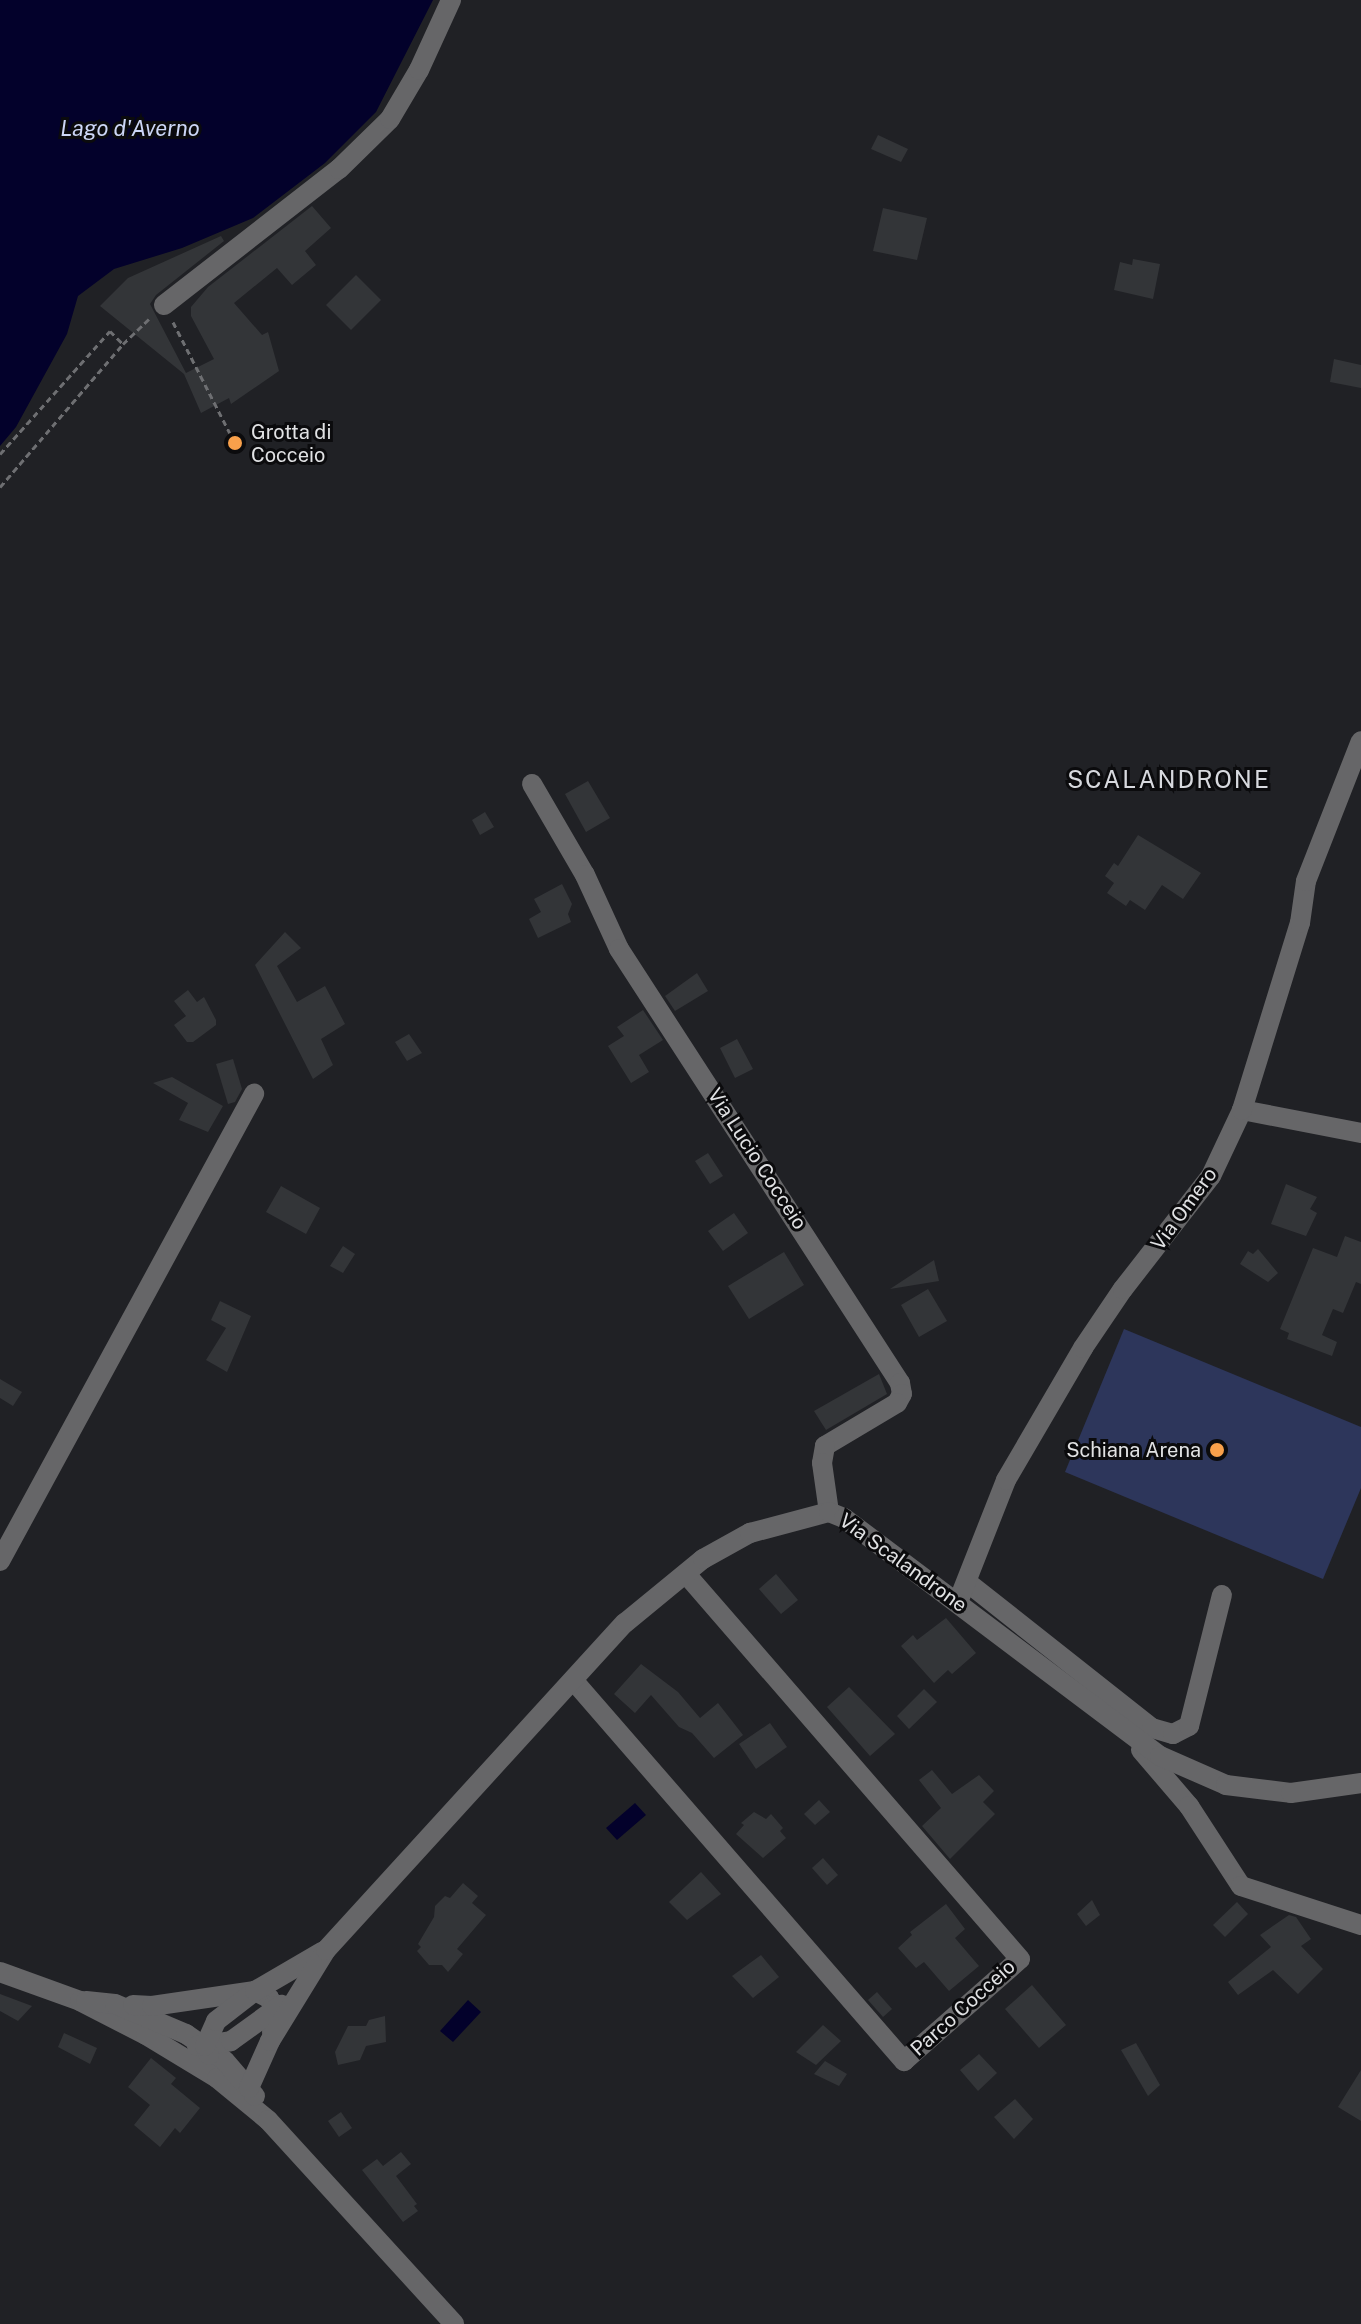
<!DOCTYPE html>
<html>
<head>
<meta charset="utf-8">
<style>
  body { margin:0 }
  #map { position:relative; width:1361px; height:2324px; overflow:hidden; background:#202125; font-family:"Public Sans",sans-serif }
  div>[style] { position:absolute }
  .green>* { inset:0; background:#2d365b }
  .water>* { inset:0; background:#03012b }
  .building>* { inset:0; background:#333538 }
  .path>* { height:3px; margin-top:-1.5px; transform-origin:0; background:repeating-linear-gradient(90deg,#6e6f72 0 6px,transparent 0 10px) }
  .minor>* { height:20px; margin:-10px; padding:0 10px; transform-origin:10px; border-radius:10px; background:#666668 }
  .dots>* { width:22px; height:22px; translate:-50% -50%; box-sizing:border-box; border:4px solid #0b0b0d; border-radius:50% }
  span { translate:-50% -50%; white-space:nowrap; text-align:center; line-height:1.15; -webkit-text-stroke:6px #0b0b0d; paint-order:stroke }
  .poi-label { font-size:20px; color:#e1e2e4 }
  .left { translate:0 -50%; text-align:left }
  .right { translate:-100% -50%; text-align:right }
  .street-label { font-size:20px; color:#e1e2e4 }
  .water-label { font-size:22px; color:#ccd6f6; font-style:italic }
  .quarter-label { font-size:24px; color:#d7d9de; letter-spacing:2px }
</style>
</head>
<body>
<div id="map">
  <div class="green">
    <div style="clip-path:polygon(1124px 1329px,1361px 1427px,1361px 1488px,1323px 1579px,1065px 1472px)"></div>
  </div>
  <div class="water">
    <div style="clip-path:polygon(0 0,433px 0,376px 112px,325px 163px,253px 218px,182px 248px,114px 269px,78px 296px,67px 334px,16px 427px,0 446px)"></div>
    <div style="clip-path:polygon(635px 1803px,646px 1815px,617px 1840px,606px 1828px)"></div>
    <div style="clip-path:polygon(468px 2000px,481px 2012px,453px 2042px,440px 2031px)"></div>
  </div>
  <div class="building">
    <div style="clip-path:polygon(878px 135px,908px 149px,901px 162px,871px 149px)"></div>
    <div style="clip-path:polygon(312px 206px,331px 228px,305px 251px,316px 265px,292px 285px,277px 268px,234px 303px,262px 335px,268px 332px,279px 371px,231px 404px,229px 398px,201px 413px,184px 374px,100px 306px,128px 278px,221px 236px,224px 241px,156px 295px,150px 304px,186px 373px,214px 359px,191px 316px,191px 307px,208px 287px)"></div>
    <div style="clip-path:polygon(883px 208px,927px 218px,917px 260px,873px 251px)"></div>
    <div style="clip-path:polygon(1133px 259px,1160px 264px,1153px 299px,1114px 290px,1120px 262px,1132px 265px)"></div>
    <div style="clip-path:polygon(356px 275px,381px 300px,351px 330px,326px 305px)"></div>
    <div style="clip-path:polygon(1334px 359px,1361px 365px,1361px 388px,1330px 382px)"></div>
    <div style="clip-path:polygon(588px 781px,610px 818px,586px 832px,565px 794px)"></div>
    <div style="clip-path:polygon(485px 812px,494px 827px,480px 835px,472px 820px)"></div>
    <div style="clip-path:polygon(1138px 835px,1201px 873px,1183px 899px,1162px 885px,1145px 910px,1130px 900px,1126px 906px,1107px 893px,1114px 883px,1105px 876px,1114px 863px,1118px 866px)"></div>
    <div style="clip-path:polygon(562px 884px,572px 904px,568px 914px,571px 922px,538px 938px,529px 919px,541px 912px,534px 899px)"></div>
    <div style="clip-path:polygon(285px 932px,301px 948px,277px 966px,297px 1002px,325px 986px,345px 1024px,321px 1039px,333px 1065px,313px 1079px,255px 965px)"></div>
    <div style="clip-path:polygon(697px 973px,708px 991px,675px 1011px,665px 996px)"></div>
    <div style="clip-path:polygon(188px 990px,197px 1002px,204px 997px,216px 1020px,216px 1025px,193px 1042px,187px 1042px,174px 1025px,186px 1016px,174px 1001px)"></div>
    <div style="clip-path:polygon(643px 1010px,663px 1040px,639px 1055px,649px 1072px,631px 1083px,608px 1046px,624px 1036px,617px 1027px)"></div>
    <div style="clip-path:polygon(409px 1034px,422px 1053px,407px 1061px,395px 1042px)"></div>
    <div style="clip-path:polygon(737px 1039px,753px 1069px,735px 1078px,720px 1048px)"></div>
    <div style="clip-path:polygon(233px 1059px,242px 1089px,235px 1102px,228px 1104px,216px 1064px)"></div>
    <div style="clip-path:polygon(172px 1077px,223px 1106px,208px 1132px,179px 1120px,188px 1103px,153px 1083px)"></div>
    <div style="clip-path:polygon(708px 1153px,723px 1176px,710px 1184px,695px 1161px)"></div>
    <div style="clip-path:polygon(1286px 1184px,1317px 1197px,1310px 1209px,1317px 1213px,1306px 1236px,1271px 1224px)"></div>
    <div style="clip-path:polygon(281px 1186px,320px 1208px,306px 1234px,266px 1212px)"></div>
    <div style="clip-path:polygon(734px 1213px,748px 1233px,723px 1251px,708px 1231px)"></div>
    <div style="clip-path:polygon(1345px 1236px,1361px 1242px,1361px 1284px,1356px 1282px,1343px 1313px,1333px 1309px,1322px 1335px,1337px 1342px,1332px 1356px,1287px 1339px,1289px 1333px,1280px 1329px,1313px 1248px,1337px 1257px)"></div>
    <div style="clip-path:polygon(343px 1246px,355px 1254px,343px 1273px,330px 1266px)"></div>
    <div style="clip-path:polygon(1258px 1249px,1278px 1273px,1268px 1282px,1240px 1264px,1248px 1251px,1253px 1254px)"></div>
    <div style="clip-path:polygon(784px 1252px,804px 1285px,749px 1319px,728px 1286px)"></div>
    <div style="clip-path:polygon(934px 1260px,939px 1281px,890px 1289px)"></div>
    <div style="clip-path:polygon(928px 1289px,947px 1321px,919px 1337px,901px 1305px)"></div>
    <div style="clip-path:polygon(220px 1301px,251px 1316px,227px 1372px,206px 1360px,226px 1328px,211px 1320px)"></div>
    <div style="clip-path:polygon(879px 1374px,887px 1394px,826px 1430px,814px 1411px)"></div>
    <div style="clip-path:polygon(0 1379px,22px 1392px,13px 1406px,0 1398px)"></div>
    <div style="clip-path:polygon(776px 1574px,798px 1600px,781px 1614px,759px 1589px)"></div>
    <div style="clip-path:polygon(946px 1618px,976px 1653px,952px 1674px,948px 1670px,934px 1683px,901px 1646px,913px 1635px,917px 1640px)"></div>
    <div style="clip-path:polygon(641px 1664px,678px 1692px,700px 1718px,718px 1703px,743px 1735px,714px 1758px,692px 1733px,679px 1727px,651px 1695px,635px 1713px,614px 1694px)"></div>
    <div style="clip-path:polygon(849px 1687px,895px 1734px,870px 1756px,827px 1707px)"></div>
    <div style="clip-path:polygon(924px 1689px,937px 1702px,909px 1729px,897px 1716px)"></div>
    <div style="clip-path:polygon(770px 1723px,787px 1747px,756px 1769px,739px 1744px)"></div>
    <div style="clip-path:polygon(932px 1770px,952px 1794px,979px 1775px,994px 1791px,983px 1802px,995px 1814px,950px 1859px,922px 1826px,941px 1808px,919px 1780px)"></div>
    <div style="clip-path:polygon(819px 1800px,830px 1812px,815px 1825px,804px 1814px)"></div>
    <div style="clip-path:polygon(754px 1812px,766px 1819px,771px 1814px,783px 1828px,780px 1831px,786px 1838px,763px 1858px,736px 1834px,744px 1825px,741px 1823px)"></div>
    <div style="clip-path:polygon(823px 1858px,838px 1875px,827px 1885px,812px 1868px)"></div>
    <div style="clip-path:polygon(701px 1872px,721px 1894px,687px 1920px,669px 1902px)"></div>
    <div style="clip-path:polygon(463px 1883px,478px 1896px,472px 1903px,486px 1915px,457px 1949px,463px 1954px,448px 1972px,442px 1965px,429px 1965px,417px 1951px,421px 1947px,418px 1944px,434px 1917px,435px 1906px,445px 1896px,450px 1898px)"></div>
    <div style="clip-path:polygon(1092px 1900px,1100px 1915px,1086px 1926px,1077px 1914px)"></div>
    <div style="clip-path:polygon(1237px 1902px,1248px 1914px,1225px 1937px,1213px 1925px)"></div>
    <div style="clip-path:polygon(946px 1904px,965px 1929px,955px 1938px,979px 1966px,949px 1991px,924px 1962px,916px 1968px,898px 1948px,912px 1935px,910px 1932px)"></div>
    <div style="clip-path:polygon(1289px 1915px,1296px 1917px,1311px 1939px,1301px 1946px,1323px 1969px,1298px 1994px,1273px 1970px,1238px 1995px,1228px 1982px,1271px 1947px,1260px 1935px)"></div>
    <div style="clip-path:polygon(761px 1955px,779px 1977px,753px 1998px,732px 1976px)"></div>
    <div style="clip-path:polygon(1032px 1985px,1066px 2025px,1039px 2048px,1005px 2009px)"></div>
    <div style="clip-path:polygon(877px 1992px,892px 2009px,883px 2017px,868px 2000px)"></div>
    <div style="clip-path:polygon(0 1994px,32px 2006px,18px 2021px,0 2011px)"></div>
    <div style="clip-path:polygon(385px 2016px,386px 2042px,366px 2046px,360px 2060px,338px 2065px,335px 2052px,348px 2026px,366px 2026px,369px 2020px)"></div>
    <div style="clip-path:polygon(823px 2025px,841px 2041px,816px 2065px,796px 2052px)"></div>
    <div style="clip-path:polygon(64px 2033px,97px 2048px,90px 2064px,58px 2047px)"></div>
    <div style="clip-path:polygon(1136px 2043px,1160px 2085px,1148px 2096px,1121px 2050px)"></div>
    <div style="clip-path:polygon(979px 2054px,997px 2073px,978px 2091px,960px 2070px)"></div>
    <div style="clip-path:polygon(151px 2058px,176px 2078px,171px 2084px,200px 2108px,180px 2133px,175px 2128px,160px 2147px,134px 2125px,150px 2105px,128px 2087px)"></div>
    <div style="clip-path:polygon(825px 2061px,847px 2074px,839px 2086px,814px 2074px)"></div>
    <div style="clip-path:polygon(1361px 2070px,1361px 2121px,1338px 2107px)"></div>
    <div style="clip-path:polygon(1015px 2099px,1033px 2119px,1014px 2139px,994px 2117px)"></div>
    <div style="clip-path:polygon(341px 2112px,352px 2128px,339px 2137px,328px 2121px)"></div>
    <div style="clip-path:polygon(401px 2152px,411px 2164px,396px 2176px,417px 2204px,414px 2206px,418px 2211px,403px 2222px,362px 2170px,377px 2159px,383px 2166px)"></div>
  </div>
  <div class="path">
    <div style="left:173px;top:322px;width:136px;rotate:62.9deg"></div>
    <div style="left:0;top:454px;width:165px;rotate:-48.2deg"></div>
    <div style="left:110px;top:331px;width:18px;rotate:45deg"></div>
    <div style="left:123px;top:344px;width:36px;rotate:-44deg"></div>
    <div style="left:0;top:487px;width:189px;rotate:-49.3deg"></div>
  </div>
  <div class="minor">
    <div style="left:164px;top:305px;width:222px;rotate:-37.9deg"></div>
    <div style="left:339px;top:169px;width:71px;rotate:-44.4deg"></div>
    <div style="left:390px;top:119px;width:57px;rotate:-59.4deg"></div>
    <div style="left:419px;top:70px;width:77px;rotate:-65.4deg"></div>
    <div style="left:532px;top:784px;width:105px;rotate:59.8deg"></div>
    <div style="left:585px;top:875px;width:81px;rotate:65.3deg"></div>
    <div style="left:619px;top:949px;width:517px;rotate:57.08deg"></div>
    <div style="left:900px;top:1383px;width:11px;rotate:80deg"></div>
    <div style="left:902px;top:1394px;width:10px;rotate:119deg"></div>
    <div style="left:897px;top:1403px;width:84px;rotate:149.2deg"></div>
    <div style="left:825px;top:1446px;width:17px;rotate:100deg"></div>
    <div style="left:822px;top:1463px;width:49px;rotate:81.9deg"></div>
    <div style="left:1242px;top:1110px;width:121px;rotate:10.9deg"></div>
    <div style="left:0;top:1561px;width:532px;rotate:-61.46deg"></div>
    <div style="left:967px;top:1582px;width:236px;rotate:38.3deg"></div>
    <div style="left:1152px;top:1728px;width:22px;rotate:16deg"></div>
    <div style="left:1173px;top:1734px;width:18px;rotate:-27deg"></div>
    <div style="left:1189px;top:1726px;width:135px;rotate:-75.9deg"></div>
    <div style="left:958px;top:1602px;width:131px;rotate:-68.5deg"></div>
    <div style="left:1006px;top:1480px;width:153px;rotate:-59.7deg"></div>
    <div style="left:1083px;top:1348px;width:71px;rotate:-55.9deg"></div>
    <div style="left:1123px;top:1289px;width:143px;rotate:-52.1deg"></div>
    <div style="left:1211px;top:1176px;width:73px;rotate:-64.8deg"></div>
    <div style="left:1242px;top:1110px;width:196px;rotate:-72.8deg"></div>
    <div style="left:1300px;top:923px;width:42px;rotate:-81.9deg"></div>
    <div style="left:1306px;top:881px;width:150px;rotate:-68.6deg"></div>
    <div style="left:573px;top:1680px;width:505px;rotate:49.02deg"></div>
    <div style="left:904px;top:2061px;width:154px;rotate:-41.3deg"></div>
    <div style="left:1020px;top:1959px;width:510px;rotate:-130.94deg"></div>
    <div style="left:1141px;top:1750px;width:74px;rotate:49.4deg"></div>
    <div style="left:1189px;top:1806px;width:95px;rotate:57deg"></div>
    <div style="left:1241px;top:1886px;width:126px;rotate:18deg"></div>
    <div style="left:0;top:1972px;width:85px;rotate:19.9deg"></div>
    <div style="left:80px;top:2001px;width:74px;rotate:27.3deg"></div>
    <div style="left:146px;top:2035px;width:83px;rotate:31.2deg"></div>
    <div style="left:217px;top:2078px;width:66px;rotate:39.5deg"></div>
    <div style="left:268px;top:2120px;width:276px;rotate:47.6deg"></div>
    <div style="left:86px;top:2001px;width:29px;rotate:6deg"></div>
    <div style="left:115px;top:2004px;width:77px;rotate:22.9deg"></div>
    <div style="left:186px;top:2034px;width:47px;rotate:34.7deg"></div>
    <div style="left:225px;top:2061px;width:46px;rotate:49.4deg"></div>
    <div style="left:133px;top:2005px;width:19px;rotate:3deg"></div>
    <div style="left:152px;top:2006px;width:104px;rotate:-8.3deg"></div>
    <div style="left:255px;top:1991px;width:16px;rotate:27deg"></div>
    <div style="left:269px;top:1998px;width:9px;rotate:63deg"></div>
    <div style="left:273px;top:2006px;width:27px;rotate:92deg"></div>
    <div style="left:197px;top:2046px;width:34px;rotate:-8deg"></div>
    <div style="left:231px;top:2041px;width:62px;rotate:-35.8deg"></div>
    <div style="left:209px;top:2055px;width:10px;rotate:-114deg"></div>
    <div style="left:205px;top:2046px;width:27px;rotate:-66deg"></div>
    <div style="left:216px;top:2021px;width:49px;rotate:-37.6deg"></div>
    <div style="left:255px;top:1991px;width:78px;rotate:-30.2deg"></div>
    <div style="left:249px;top:2088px;width:51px;rotate:-65.9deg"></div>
    <div style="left:270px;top:2041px;width:107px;rotate:-58.4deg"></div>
    <div style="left:326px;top:1950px;width:443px;rotate:-47.6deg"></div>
    <div style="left:625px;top:1623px;width:101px;rotate:-39.4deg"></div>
    <div style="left:703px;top:1559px;width:54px;rotate:-29deg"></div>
    <div style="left:750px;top:1533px;width:82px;rotate:-14.9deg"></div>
    <div style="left:829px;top:1512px;width:16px;rotate:22deg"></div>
    <div style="left:844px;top:1518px;width:396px;rotate:37deg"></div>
    <div style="left:1160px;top:1756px;width:72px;rotate:23.7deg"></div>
    <div style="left:1226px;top:1785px;width:65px;rotate:7deg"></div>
    <div style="left:1291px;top:1793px;width:71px;rotate:-8.1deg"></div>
  </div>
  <div class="dots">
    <div style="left:235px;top:443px;background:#f8a04b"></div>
    <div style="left:1217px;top:1450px;background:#f8a04b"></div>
  </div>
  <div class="poi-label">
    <span class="left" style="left:251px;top:444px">Grotta di<br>Cocceio</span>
    <span class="right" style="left:1201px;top:1450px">Schiana Arena</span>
  </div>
  <div class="street-label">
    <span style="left:757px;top:1159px;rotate:57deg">Via Lucio Cocceio</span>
    <span style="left:1184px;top:1209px;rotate:-54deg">Via Omero</span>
    <span style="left:903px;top:1563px;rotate:36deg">Via Scalandrone</span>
    <span style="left:963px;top:2008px;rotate:-42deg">Parco Cocceio</span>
  </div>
  <div class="water-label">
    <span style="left:130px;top:129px">Lago d'Averno</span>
  </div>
  <div class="quarter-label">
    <span style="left:1169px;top:780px">SCALANDRONE</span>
  </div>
</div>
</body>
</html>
